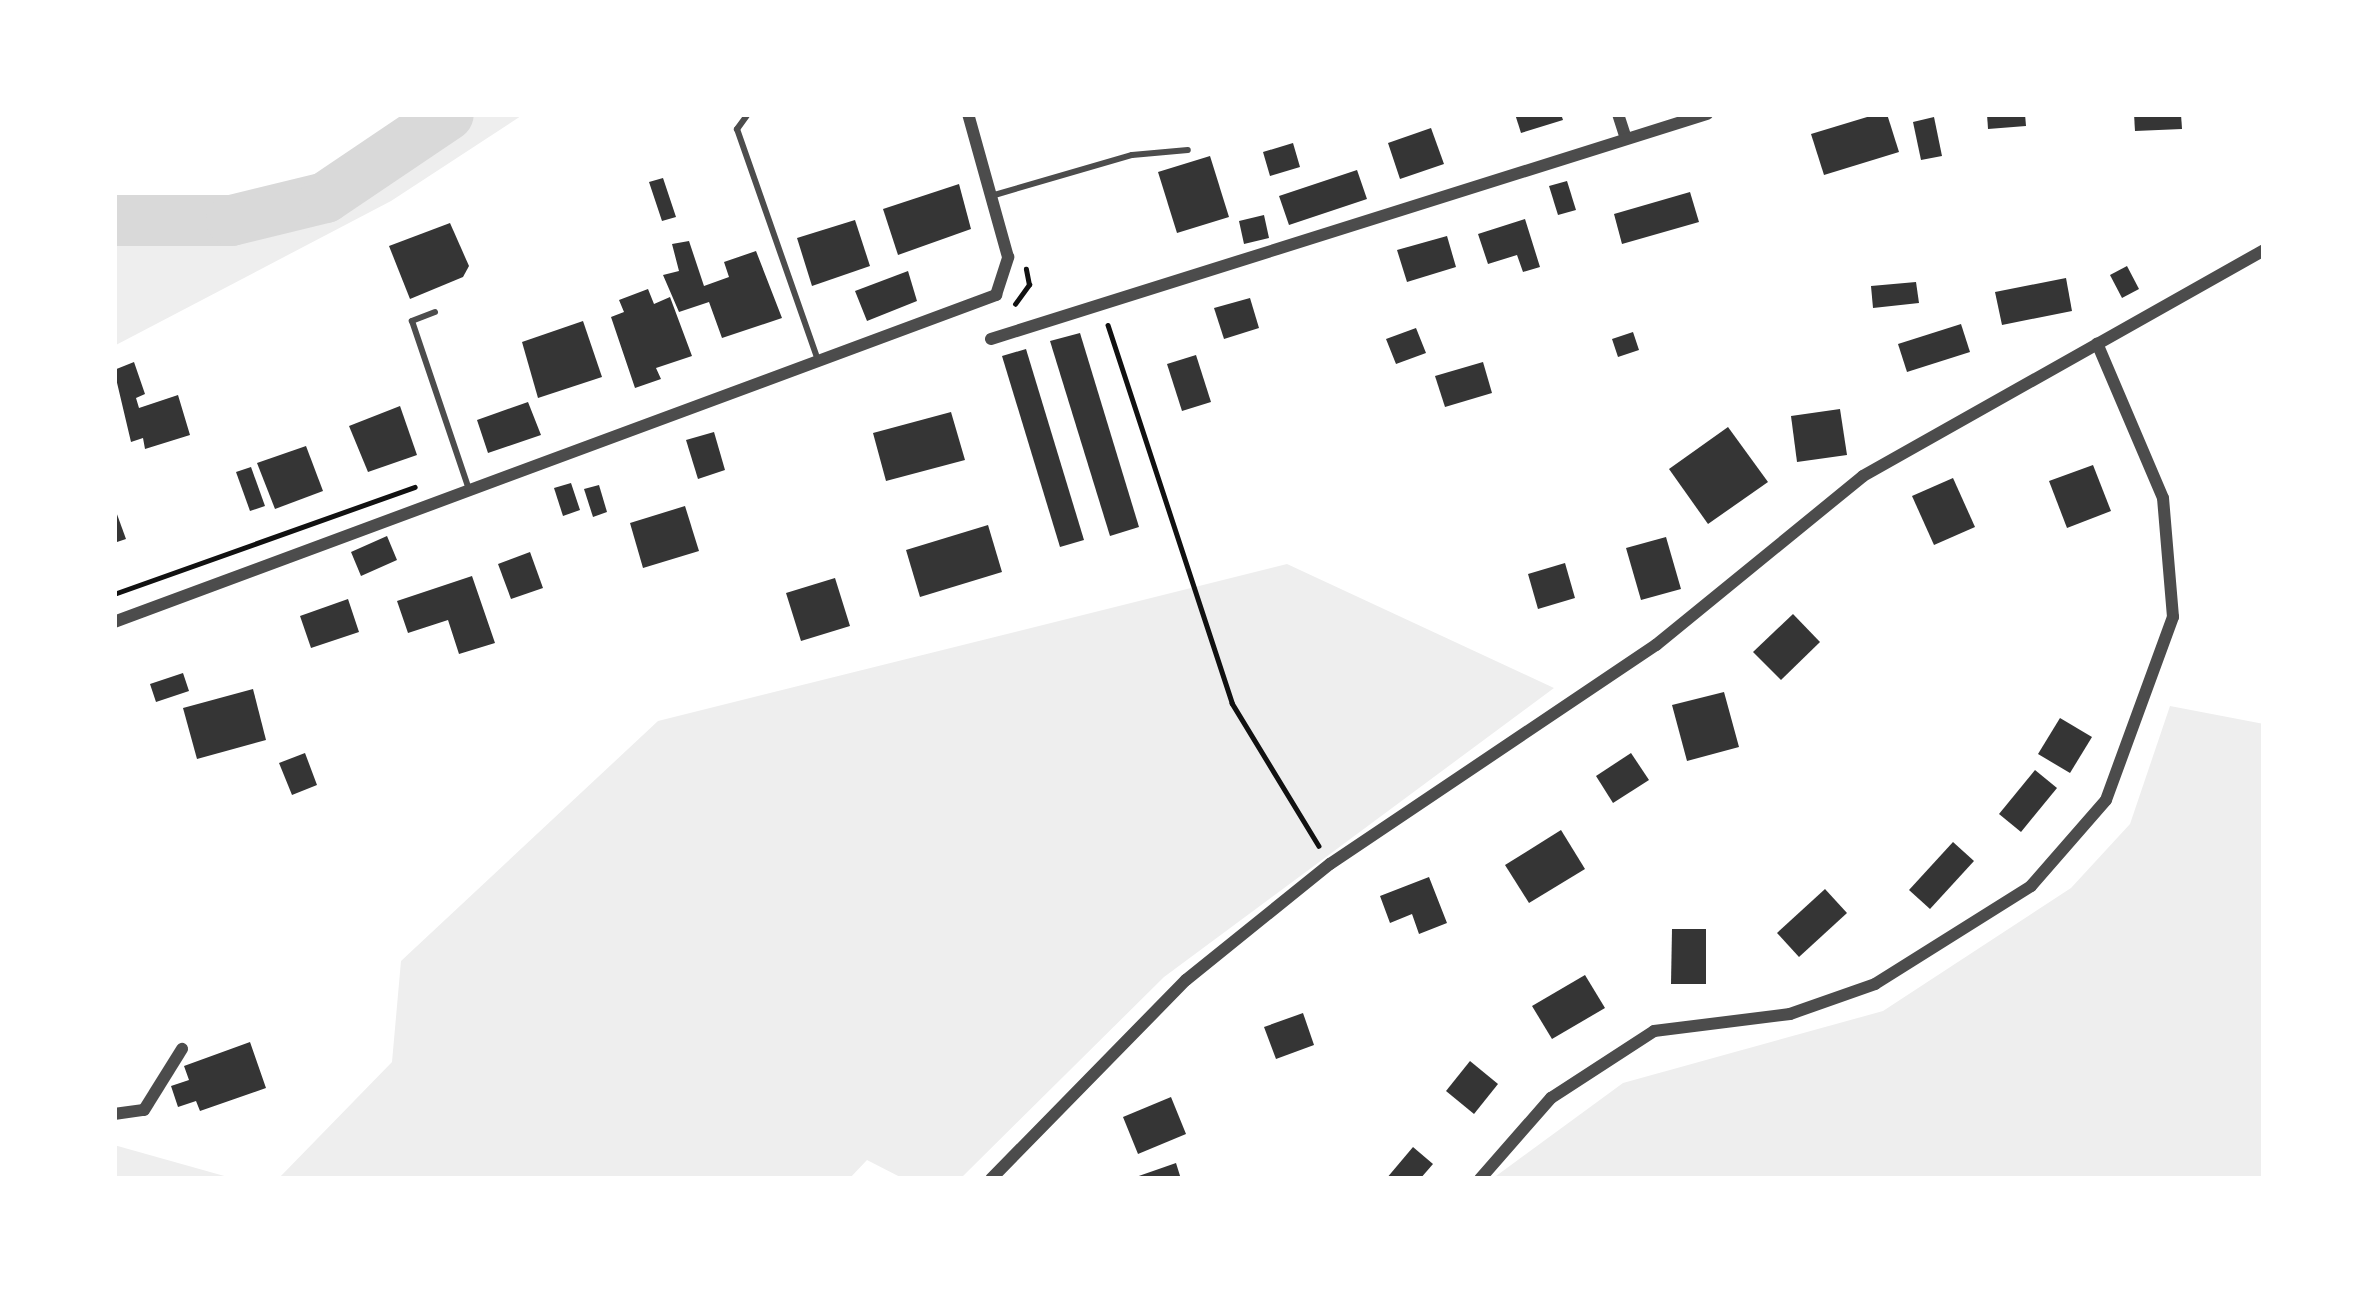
<!DOCTYPE html>
<html>
<head>
<meta charset="utf-8">
<style>
  body { margin:0 }
  #map { position:relative; width:2378px; height:1293px; overflow:hidden; background:#fff; font-family:Lato,sans-serif }
  div>[style] { position:absolute }
  .green>* { inset:0; background:#eee }
  .river>* { height:51px; margin:-25.5px; padding:0 25.5px; transform-origin:25.5px; border-radius:25.5px; background:#d9d9d9 }
  .building>* { inset:0; background:#353535 }
  .path>* { height:4.5px; margin:-2.25px; padding:0 2.25px; transform-origin:2.25px; border-radius:2.25px; background:#111 }
  .service>* { height:6px; margin:-3px; padding:0 3px; transform-origin:3px; border-radius:3px; background:#4c4c4c }
  .minor>* { height:12px; margin:-6px; padding:0 6px; transform-origin:6px; border-radius:6px; background:#4c4c4c }
  span { translate:-50% -50%; white-space:nowrap; text-align:center; line-height:1.15; -webkit-text-stroke:12px #fff; paint-order:stroke }
  .frame { position:absolute; inset:0; border:117px solid #fff; pointer-events:none }
</style>
</head>
<body>
<div id="map">
  <div class="green">
    <div style="clip-path:polygon(465px 114px,524px 114px,391px 201px,114px 346px,114px 239px,224px 238px,329px 202px)"></div>
    <div style="clip-path:polygon(1287px 564px,1554px 688px,1164px 977px,960px 1179px,904px 1179px,867px 1160px,849px 1179px,278px 1179px,392px 1062px,401px 961px,658px 721px)"></div>
    <div style="clip-path:polygon(2170px 706px,2264px 724px,2264px 1179px,1492px 1179px,1623px 1083px,1883px 1011px,2071px 888px,2130px 824px)"></div>
    <div style="clip-path:polygon(114px 1145px,235px 1179px,114px 1179px)"></div>
  </div>
  <div class="river">
    <div style="left:114px;top:220px;width:117px"></div>
    <div style="left:231px;top:220px;width:97px;rotate:-13.7deg"></div>
    <div style="left:325px;top:197px;width:148px;rotate:-34deg"></div>
  </div>
  <div class="building">
    <div style="clip-path:polygon(1515px 114px,1561px 114px,1563px 120px,1521px 133px)"></div>
    <div style="clip-path:polygon(1877px 114px,1887px 114px,1899px 152px,1824px 175px,1811px 134px)"></div>
    <div style="clip-path:polygon(1987px 114px,2025px 114px,2026px 126px,1988px 129px)"></div>
    <div style="clip-path:polygon(2134px 114px,2181px 114px,2182px 129px,2135px 131px)"></div>
    <div style="clip-path:polygon(1934px 117px,1942px 156px,1921px 160px,1913px 122px)"></div>
    <div style="clip-path:polygon(1431px 128px,1444px 164px,1400px 179px,1388px 143px)"></div>
    <div style="clip-path:polygon(1293px 143px,1300px 167px,1270px 176px,1263px 152px)"></div>
    <div style="clip-path:polygon(1210px 156px,1229px 217px,1177px 233px,1158px 172px)"></div>
    <div style="clip-path:polygon(1357px 170px,1367px 199px,1289px 225px,1279px 196px)"></div>
    <div style="clip-path:polygon(663px 178px,676px 217px,662px 221px,649px 182px)"></div>
    <div style="clip-path:polygon(1567px 181px,1576px 210px,1558px 215px,1549px 186px)"></div>
    <div style="clip-path:polygon(959px 184px,971px 229px,898px 255px,883px 209px)"></div>
    <div style="clip-path:polygon(1690px 192px,1699px 222px,1622px 244px,1614px 214px)"></div>
    <div style="clip-path:polygon(1264px 215px,1269px 238px,1244px 244px,1239px 221px)"></div>
    <div style="clip-path:polygon(1525px 219px,1540px 267px,1523px 272px,1517px 255px,1488px 264px,1478px 234px)"></div>
    <div style="clip-path:polygon(855px 220px,870px 266px,812px 286px,797px 238px)"></div>
    <div style="clip-path:polygon(450px 223px,469px 266px,463px 277px,410px 299px,389px 246px)"></div>
    <div style="clip-path:polygon(1447px 236px,1456px 267px,1407px 282px,1397px 250px)"></div>
    <div style="clip-path:polygon(689px 241px,704px 286px,729px 277px,724px 262px,756px 251px,782px 318px,722px 338px,709px 302px,679px 312px,663px 275px,679px 271px,672px 244px)"></div>
    <div style="clip-path:polygon(2127px 266px,2139px 289px,2122px 298px,2110px 275px)"></div>
    <div style="clip-path:polygon(908px 271px,917px 301px,867px 321px,855px 291px)"></div>
    <div style="clip-path:polygon(2066px 278px,2072px 311px,2002px 325px,1995px 292px)"></div>
    <div style="clip-path:polygon(1916px 282px,1919px 303px,1873px 308px,1871px 286px)"></div>
    <div style="clip-path:polygon(648px 289px,654px 304px,670px 297px,692px 356px,656px 368px,661px 379px,635px 388px,611px 317px,624px 312px,619px 300px)"></div>
    <div style="clip-path:polygon(1250px 298px,1259px 328px,1224px 339px,1214px 308px)"></div>
    <div style="clip-path:polygon(583px 321px,602px 377px,538px 398px,522px 342px)"></div>
    <div style="clip-path:polygon(1961px 324px,1970px 352px,1907px 372px,1898px 344px)"></div>
    <div style="clip-path:polygon(1416px 328px,1426px 353px,1396px 364px,1386px 339px)"></div>
    <div style="clip-path:polygon(1633px 332px,1639px 350px,1618px 357px,1612px 339px)"></div>
    <div style="clip-path:polygon(1080px 333px,1139px 527px,1110px 536px,1050px 341px)"></div>
    <div style="clip-path:polygon(1026px 349px,1084px 540px,1060px 547px,1002px 356px)"></div>
    <div style="clip-path:polygon(1196px 355px,1211px 402px,1182px 411px,1167px 364px)"></div>
    <div style="clip-path:polygon(134px 362px,145px 394px,136px 398px,139px 408px,178px 395px,190px 435px,145px 449px,143px 438px,131px 442px,114px 370px)"></div>
    <div style="clip-path:polygon(1483px 362px,1492px 393px,1445px 407px,1435px 376px)"></div>
    <div style="clip-path:polygon(528px 402px,541px 435px,488px 453px,477px 420px)"></div>
    <div style="clip-path:polygon(400px 406px,417px 455px,368px 472px,349px 426px)"></div>
    <div style="clip-path:polygon(1840px 409px,1847px 455px,1797px 462px,1791px 416px)"></div>
    <div style="clip-path:polygon(951px 412px,965px 460px,886px 481px,873px 433px)"></div>
    <div style="clip-path:polygon(1728px 427px,1768px 482px,1708px 524px,1669px 469px)"></div>
    <div style="clip-path:polygon(714px 432px,725px 470px,698px 479px,686px 440px)"></div>
    <div style="clip-path:polygon(306px 446px,323px 491px,275px 509px,257px 463px)"></div>
    <div style="clip-path:polygon(2093px 465px,2111px 511px,2067px 528px,2049px 481px)"></div>
    <div style="clip-path:polygon(251px 467px,265px 506px,250px 511px,236px 472px)"></div>
    <div style="clip-path:polygon(1953px 478px,1975px 527px,1934px 545px,1912px 496px)"></div>
    <div style="clip-path:polygon(571px 483px,580px 510px,563px 516px,554px 488px)"></div>
    <div style="clip-path:polygon(599px 485px,607px 512px,593px 517px,584px 489px)"></div>
    <div style="clip-path:polygon(114px 506px,126px 539px,114px 543px)"></div>
    <div style="clip-path:polygon(685px 506px,699px 551px,643px 568px,630px 523px)"></div>
    <div style="clip-path:polygon(988px 525px,1002px 572px,920px 597px,906px 550px)"></div>
    <div style="clip-path:polygon(387px 536px,397px 560px,361px 576px,351px 552px)"></div>
    <div style="clip-path:polygon(1666px 537px,1681px 589px,1641px 600px,1626px 548px)"></div>
    <div style="clip-path:polygon(530px 552px,543px 588px,511px 599px,498px 564px)"></div>
    <div style="clip-path:polygon(1565px 563px,1575px 598px,1538px 609px,1528px 574px)"></div>
    <div style="clip-path:polygon(472px 576px,495px 643px,459px 654px,448px 620px,408px 633px,397px 601px)"></div>
    <div style="clip-path:polygon(835px 578px,850px 626px,801px 641px,786px 593px)"></div>
    <div style="clip-path:polygon(348px 599px,359px 632px,311px 648px,300px 616px)"></div>
    <div style="clip-path:polygon(1793px 614px,1820px 642px,1781px 680px,1753px 652px)"></div>
    <div style="clip-path:polygon(183px 673px,189px 691px,156px 702px,150px 684px)"></div>
    <div style="clip-path:polygon(253px 689px,266px 740px,197px 759px,183px 708px)"></div>
    <div style="clip-path:polygon(1724px 692px,1739px 747px,1687px 761px,1672px 705px)"></div>
    <div style="clip-path:polygon(2060px 718px,2092px 737px,2070px 773px,2038px 754px)"></div>
    <div style="clip-path:polygon(305px 753px,317px 785px,292px 795px,279px 763px)"></div>
    <div style="clip-path:polygon(1631px 753px,1649px 780px,1613px 803px,1596px 776px)"></div>
    <div style="clip-path:polygon(2035px 770px,2057px 788px,2021px 832px,1999px 814px)"></div>
    <div style="clip-path:polygon(1561px 830px,1585px 869px,1529px 903px,1505px 865px)"></div>
    <div style="clip-path:polygon(1953px 842px,1974px 861px,1930px 909px,1909px 890px)"></div>
    <div style="clip-path:polygon(1429px 877px,1447px 923px,1419px 934px,1412px 914px,1390px 923px,1380px 896px)"></div>
    <div style="clip-path:polygon(1825px 889px,1847px 913px,1799px 957px,1777px 933px)"></div>
    <div style="clip-path:polygon(1672px 929px,1706px 929px,1706px 984px,1671px 984px)"></div>
    <div style="clip-path:polygon(1585px 975px,1605px 1008px,1552px 1039px,1532px 1006px)"></div>
    <div style="clip-path:polygon(1303px 1013px,1314px 1045px,1276px 1059px,1264px 1027px)"></div>
    <div style="clip-path:polygon(250px 1042px,266px 1088px,200px 1111px,196px 1101px,178px 1107px,171px 1086px,189px 1080px,184px 1066px)"></div>
    <div style="clip-path:polygon(1470px 1061px,1498px 1084px,1474px 1114px,1446px 1091px)"></div>
    <div style="clip-path:polygon(1171px 1097px,1186px 1134px,1138px 1154px,1123px 1117px)"></div>
    <div style="clip-path:polygon(1413px 1147px,1433px 1164px,1420px 1179px,1386px 1179px)"></div>
    <div style="clip-path:polygon(1176px 1163px,1181px 1179px,1133px 1179px,1133px 1178px)"></div>
  </div>
  <div class="path">
    <div style="left:1015px;top:304px;width:24px;rotate:-54deg"></div>
    <div style="left:1029px;top:285px;width:16px;rotate:-101deg"></div>
    <div style="left:1108px;top:325px;width:398px;rotate:71.8deg"></div>
    <div style="left:1232px;top:703px;width:167px;rotate:58.7deg"></div>
    <div style="left:114px;top:594px;width:319px;rotate:-19.6deg"></div>
  </div>
  <div class="service">
    <div style="left:748px;top:114px;width:19px;rotate:126deg"></div>
    <div style="left:737px;top:129px;width:243px;rotate:70.7deg"></div>
    <div style="left:991px;top:196px;width:147px;rotate:-16.2deg"></div>
    <div style="left:1132px;top:155px;width:56px;rotate:-5.1deg"></div>
    <div style="left:435px;top:312px;width:25px;rotate:159deg"></div>
    <div style="left:412px;top:321px;width:181px;rotate:71.3deg"></div>
  </div>
  <div class="minor">
    <div style="left:1618px;top:114px;width:25px;rotate:72deg"></div>
    <div style="left:991px;top:339px;width:751px;rotate:-17.45deg"></div>
    <div style="left:114px;top:622px;width:941px;rotate:-20.34deg"></div>
    <div style="left:996px;top:295px;width:40px;rotate:-72deg"></div>
    <div style="left:1008px;top:257px;width:148px;rotate:-105.6deg"></div>
    <div style="left:114px;top:1114px;width:30px;rotate:-8deg"></div>
    <div style="left:144px;top:1110px;width:72px;rotate:-58.1deg"></div>
    <div style="left:991px;top:1179px;width:279px;rotate:-45.6deg"></div>
    <div style="left:1186px;top:980px;width:185px;rotate:-38.9deg"></div>
    <div style="left:1330px;top:864px;width:393px;rotate:-33.9deg"></div>
    <div style="left:1656px;top:645px;width:267px;rotate:-39.2deg"></div>
    <div style="left:1863px;top:476px;width:460px;rotate:-29.4deg"></div>
    <div style="left:1480px;top:1179px;width:108px;rotate:-48.8deg"></div>
    <div style="left:1551px;top:1098px;width:123px;rotate:-33deg"></div>
    <div style="left:1654px;top:1031px;width:137px;rotate:-7.1deg"></div>
    <div style="left:1790px;top:1014px;width:90px;rotate:-19.4deg"></div>
    <div style="left:1875px;top:984px;width:184px;rotate:-32.1deg"></div>
    <div style="left:2031px;top:886px;width:114px;rotate:-48.9deg"></div>
    <div style="left:2106px;top:800px;width:195px;rotate:-69.9deg"></div>
    <div style="left:2173px;top:617px;width:119px;rotate:-94.8deg"></div>
    <div style="left:2163px;top:498px;width:168px;rotate:-113.1deg"></div>
  </div>
  <div class="frame"></div>
</div>
</body>
</html>
